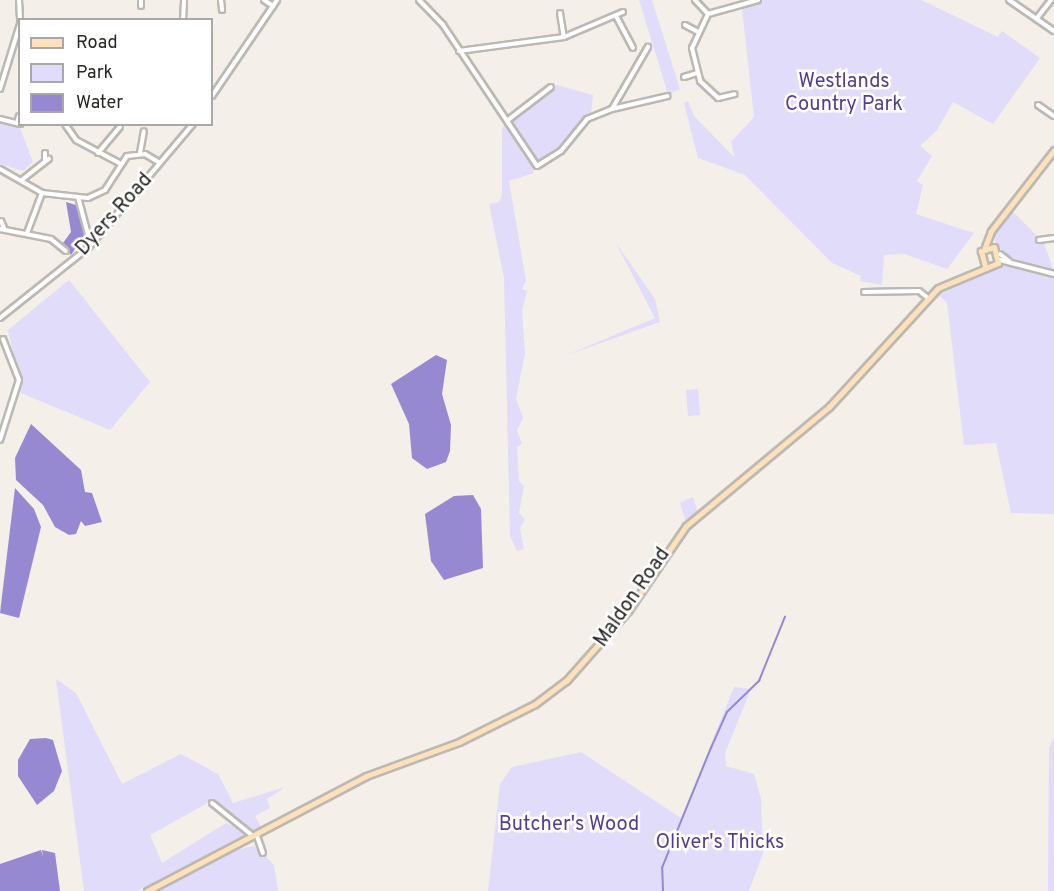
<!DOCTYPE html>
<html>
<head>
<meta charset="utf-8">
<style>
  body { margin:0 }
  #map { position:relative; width:1054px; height:891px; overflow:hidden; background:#f4efe9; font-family:Overpass,sans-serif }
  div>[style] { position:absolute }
  .green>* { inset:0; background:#e0dcf9 }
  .water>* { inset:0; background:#9689d1 }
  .stream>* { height:1.5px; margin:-0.75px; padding:0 0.75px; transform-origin:0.75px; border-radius:0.75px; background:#9689d1 }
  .roads { filter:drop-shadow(2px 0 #bcb8b2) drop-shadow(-2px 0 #bcb8b2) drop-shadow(0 2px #bcb8b2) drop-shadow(0 -2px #bcb8b2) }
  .minor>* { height:4px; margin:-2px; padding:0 2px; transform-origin:2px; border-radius:2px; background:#fff }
  .major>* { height:5px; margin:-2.5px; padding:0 2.5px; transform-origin:2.5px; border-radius:2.5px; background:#fce1ba }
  span { translate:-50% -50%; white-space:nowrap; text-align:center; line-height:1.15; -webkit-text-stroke:5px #fff; paint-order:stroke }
  .park-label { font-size:20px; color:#533d94 }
  .street-label { font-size:20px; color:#272623 }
  .legend { position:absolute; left:18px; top:18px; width:195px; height:108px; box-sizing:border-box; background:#fff; border:2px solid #a9a8a7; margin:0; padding:8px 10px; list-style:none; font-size:18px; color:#272623 }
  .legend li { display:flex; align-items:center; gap:12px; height:30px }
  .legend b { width:30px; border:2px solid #a9a8a7 }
</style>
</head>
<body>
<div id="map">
  <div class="green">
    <div style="clip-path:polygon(639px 0,652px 0,680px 89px,668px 94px)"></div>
    <div style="clip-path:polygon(763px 0,921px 0,998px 37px,1002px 31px,1040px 58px,993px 124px,953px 102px,937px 130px,920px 146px,932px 156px,917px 181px,923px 185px,916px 214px,974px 233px,947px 269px,904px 254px,884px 255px,882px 285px,860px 281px,861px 276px,832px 263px,745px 175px,698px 158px,684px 103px,688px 101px,694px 116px,735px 158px,731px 142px,754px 117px,742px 9px)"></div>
    <div style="clip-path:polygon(557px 85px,593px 95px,591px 114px,565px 147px,537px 166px,509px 120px)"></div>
    <div style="clip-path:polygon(507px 122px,523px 143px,534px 173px,509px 181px,526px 281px,522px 289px,527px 291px,522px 311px,525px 353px,516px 399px,523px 418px,517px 430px,522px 444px,517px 447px,519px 481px,524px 486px,519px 513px,525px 519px,520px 528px,524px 549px,517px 551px,510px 536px,504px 278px,489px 204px,499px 202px,502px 195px,502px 129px)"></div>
    <div style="clip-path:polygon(0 124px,20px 128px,33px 162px,23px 171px,0 164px)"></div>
    <div style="clip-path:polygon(1012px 211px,1044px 243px,1054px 272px,1014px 260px,996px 245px,994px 233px)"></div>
    <div style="clip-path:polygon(616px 243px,655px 299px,660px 322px,567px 355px,655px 318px)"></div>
    <div style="clip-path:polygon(1001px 264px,1054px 277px,1054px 514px,1011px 513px,996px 443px,964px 445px,947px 303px,938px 295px,970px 275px)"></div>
    <div style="clip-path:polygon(69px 280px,150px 382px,110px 430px,21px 393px,8px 330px)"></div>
    <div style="clip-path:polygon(698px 389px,700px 415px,688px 416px,686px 390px)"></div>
    <div style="clip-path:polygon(693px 497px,698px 513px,686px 523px,680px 503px)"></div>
    <div style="clip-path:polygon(56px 679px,76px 693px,122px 784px,181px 754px,218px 774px,233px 803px,285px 787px,267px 799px,270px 808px,255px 816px,263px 830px,254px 834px,211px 801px,150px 835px,162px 863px,226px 823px,248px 834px,138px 891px,84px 891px)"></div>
    <div style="clip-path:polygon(734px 687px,751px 689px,725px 753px,726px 766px,754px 774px,761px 799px,763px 853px,749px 891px,488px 891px,500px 784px,512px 767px,581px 752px,681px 818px)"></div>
    <div style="clip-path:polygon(1054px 737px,1054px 891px,1048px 891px,1049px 748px)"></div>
    <div style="clip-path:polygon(254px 846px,274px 865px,278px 891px,155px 891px,223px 853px)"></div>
  </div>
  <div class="water">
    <div style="clip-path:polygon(66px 202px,76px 205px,86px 233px,71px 255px,63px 243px,71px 232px)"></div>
    <div style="clip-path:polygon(436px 355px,447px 360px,442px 394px,451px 425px,450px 451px,446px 462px,427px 469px,412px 458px,409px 424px,391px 384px)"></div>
    <div style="clip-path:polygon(31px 424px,81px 470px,85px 492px,92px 493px,102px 522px,85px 526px,81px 521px,76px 534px,69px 535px,55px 527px,43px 505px,16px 480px,15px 458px)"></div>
    <div style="clip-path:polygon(15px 488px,34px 509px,41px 527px,19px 618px,0 613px)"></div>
    <div style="clip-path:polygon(473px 495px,481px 509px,483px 568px,444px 580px,431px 561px,425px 514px,454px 496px)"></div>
    <div style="clip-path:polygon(46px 738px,53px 740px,62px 771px,54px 791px,37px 805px,18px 776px,18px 760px,30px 739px)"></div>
    <div style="clip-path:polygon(41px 850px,43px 857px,42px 850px,55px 853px,60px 891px,0 891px,0 864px)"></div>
  </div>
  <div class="stream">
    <div style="left:663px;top:891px;width:23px;rotate:-92deg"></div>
    <div style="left:662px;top:868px;width:130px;rotate:-67.8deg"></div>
    <div style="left:711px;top:748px;width:39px;rotate:-66deg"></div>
    <div style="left:727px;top:712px;width:45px;rotate:-44.1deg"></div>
    <div style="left:759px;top:681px;width:69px;rotate:-67.9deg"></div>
  </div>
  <div class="roads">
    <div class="minor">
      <div style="left:19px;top:0;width:20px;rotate:87deg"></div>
      <div style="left:221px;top:0;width:10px;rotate:84deg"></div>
      <div style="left:264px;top:0;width:11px;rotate:34deg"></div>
      <div style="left:419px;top:0;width:35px;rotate:46deg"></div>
      <div style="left:443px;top:25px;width:169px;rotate:56.3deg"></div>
      <div style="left:537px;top:166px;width:28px;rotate:-32deg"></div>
      <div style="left:561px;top:151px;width:41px;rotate:-50.9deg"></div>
      <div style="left:587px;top:119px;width:27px;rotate:-22deg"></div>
      <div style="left:612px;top:109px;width:72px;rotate:-59.9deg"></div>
      <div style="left:695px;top:0;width:19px;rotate:47deg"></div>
      <div style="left:708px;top:14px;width:52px;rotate:-15.6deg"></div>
      <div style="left:1009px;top:0;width:55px;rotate:34.6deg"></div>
      <div style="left:141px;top:6px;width:6px;rotate:-90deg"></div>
      <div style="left:560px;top:13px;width:24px;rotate:81deg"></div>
      <div style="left:708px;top:14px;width:38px;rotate:115deg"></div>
      <div style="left:692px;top:48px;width:34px;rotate:76deg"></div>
      <div style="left:700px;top:81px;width:25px;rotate:43deg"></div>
      <div style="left:718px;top:98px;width:17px;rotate:-13deg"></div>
      <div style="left:616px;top:16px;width:36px;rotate:62deg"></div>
      <div style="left:1037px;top:18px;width:23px;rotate:-52deg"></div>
      <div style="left:183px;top:20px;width:20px;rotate:-87deg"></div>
      <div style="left:685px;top:25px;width:15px;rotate:28deg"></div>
      <div style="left:459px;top:51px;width:106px;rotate:-7.6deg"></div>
      <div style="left:564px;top:37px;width:64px;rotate:-23deg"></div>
      <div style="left:684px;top:77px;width:14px;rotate:-17deg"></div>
      <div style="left:0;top:89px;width:68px;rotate:-72.9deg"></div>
      <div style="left:212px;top:96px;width:116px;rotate:-55.9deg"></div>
      <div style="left:1038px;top:105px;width:19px;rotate:35deg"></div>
      <div style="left:612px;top:109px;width:57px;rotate:-13.1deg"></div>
      <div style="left:0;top:119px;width:21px;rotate:14deg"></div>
      <div style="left:508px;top:120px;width:54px;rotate:-37.5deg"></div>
      <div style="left:17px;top:123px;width:7px;rotate:-74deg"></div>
      <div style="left:65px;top:124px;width:19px;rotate:55deg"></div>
      <div style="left:76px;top:140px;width:49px;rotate:28.1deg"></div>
      <div style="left:45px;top:153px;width:7px;rotate:90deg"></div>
      <div style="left:98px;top:153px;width:34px;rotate:-50deg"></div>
      <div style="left:140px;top:153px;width:22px;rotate:-80deg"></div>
      <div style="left:0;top:169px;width:48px;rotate:29.7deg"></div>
      <div style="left:42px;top:193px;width:46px;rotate:6.2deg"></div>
      <div style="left:88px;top:198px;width:19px;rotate:-25deg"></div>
      <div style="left:105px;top:190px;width:40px;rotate:-57.1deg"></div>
      <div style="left:127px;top:156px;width:18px;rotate:-6deg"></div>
      <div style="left:145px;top:154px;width:17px;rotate:31deg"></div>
      <div style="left:23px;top:179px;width:33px;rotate:-38deg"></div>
      <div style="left:78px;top:197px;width:38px;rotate:75deg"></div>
      <div style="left:1px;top:221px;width:8px;rotate:67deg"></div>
      <div style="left:0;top:229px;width:52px;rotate:11.1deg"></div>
      <div style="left:51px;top:239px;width:19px;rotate:39deg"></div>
      <div style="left:27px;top:233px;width:43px;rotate:-69.4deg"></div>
      <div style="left:1039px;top:240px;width:15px;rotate:-8deg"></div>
      <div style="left:1000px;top:254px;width:11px;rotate:38deg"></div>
      <div style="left:1000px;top:260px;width:56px;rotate:14.5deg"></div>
      <div style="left:864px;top:292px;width:55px;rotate:-1deg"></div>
      <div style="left:919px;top:291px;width:11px;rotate:38deg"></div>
      <div style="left:0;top:318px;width:114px;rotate:-38.6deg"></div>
      <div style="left:89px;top:247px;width:161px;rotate:-49.8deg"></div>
      <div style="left:0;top:440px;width:63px;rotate:-72.4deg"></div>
      <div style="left:19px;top:380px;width:44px;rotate:-111.3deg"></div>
      <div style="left:212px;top:803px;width:53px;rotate:38.8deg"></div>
      <div style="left:257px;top:836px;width:18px;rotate:71deg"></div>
    </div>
    <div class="major">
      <div style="left:985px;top:247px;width:17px;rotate:-69deg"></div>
      <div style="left:991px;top:231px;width:103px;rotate:-52.1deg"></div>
      <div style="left:147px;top:891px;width:247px;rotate:-27.7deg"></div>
      <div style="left:366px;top:776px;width:99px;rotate:-20.1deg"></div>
      <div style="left:459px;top:742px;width:85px;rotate:-26.6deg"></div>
      <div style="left:535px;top:704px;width:39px;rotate:-37deg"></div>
      <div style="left:566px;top:681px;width:94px;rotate:-48.5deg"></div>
      <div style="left:628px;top:611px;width:103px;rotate:-55.7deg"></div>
      <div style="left:686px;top:526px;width:186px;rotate:-39.8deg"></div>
      <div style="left:829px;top:407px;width:161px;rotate:-47.5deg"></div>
      <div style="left:938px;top:288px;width:65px;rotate:-22.6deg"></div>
      <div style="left:998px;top:263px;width:16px;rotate:-104deg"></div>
      <div style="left:994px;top:247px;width:14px;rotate:163deg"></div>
      <div style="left:981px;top:251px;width:16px;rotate:75deg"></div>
    </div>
  </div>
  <div class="park-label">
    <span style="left:844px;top:94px">Westlands<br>Country Park</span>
    <span style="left:569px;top:825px">Butcher's Wood</span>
    <span style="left:720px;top:843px">Oliver's Thicks</span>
  </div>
  <div class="street-label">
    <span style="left:115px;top:215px;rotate:-48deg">Dyers Road</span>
    <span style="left:633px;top:598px;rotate:-55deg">Maldon Road</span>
  </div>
  <ul class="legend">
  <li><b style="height:8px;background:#fce1ba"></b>Road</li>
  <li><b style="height:16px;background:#e0dcf9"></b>Park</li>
  <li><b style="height:16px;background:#9689d1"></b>Water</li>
  </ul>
</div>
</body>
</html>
